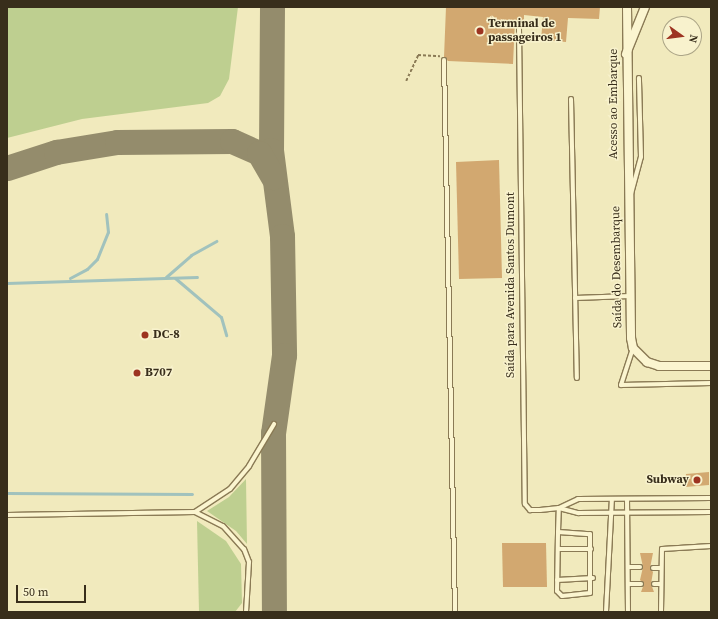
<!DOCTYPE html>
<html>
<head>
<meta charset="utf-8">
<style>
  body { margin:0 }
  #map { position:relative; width:718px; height:619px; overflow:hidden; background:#f1eabd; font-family:"Source Serif 4",serif }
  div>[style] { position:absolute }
  .green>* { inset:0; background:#becf90 }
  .stream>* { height:3px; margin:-1.5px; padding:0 1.5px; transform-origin:1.5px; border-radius:1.5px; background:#a1c2bd }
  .taxiway>* { height:25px; margin:-12.5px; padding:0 12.5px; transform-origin:12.5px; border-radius:12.5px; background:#948c6c }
  .building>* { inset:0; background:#d2a870 }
  .path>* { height:1.5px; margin-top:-0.75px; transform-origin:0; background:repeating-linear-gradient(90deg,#8a7a55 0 3px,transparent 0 5px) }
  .roads { filter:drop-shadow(1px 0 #8a7a55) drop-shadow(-1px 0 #8a7a55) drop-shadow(0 1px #8a7a55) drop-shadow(0 -1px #8a7a55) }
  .service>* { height:4px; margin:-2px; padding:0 2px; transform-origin:2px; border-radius:2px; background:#fbf5d0 }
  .minor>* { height:8px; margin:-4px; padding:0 4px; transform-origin:4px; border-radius:4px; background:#fbf5d0 }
  .dots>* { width:11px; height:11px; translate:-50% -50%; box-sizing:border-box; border:2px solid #f8f2cd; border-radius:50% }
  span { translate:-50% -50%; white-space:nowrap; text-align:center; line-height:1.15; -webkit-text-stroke:3px #f8f2cd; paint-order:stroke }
  .poi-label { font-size:12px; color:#382e1b; font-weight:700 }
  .left { translate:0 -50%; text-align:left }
  .right { translate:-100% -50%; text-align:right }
  .street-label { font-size:12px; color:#382e1b }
  .frame { position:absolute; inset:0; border:8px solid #382e1b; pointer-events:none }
  .north { position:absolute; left:662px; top:16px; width:40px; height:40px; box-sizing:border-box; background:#f8f2cd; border:1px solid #aba486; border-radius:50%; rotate:104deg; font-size:11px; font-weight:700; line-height:16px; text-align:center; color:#382e1b }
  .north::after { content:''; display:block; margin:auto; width:14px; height:18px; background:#9d3421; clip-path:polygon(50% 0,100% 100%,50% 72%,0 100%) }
  .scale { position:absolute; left:16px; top:585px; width:70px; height:18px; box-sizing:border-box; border:2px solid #382e1b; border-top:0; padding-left:5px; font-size:12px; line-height:14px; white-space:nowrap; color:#382e1b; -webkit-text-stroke:3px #f8f2cd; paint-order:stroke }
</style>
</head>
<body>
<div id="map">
  <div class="green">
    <div style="clip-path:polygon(7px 7px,238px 7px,229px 79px,220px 96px,208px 103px,82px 119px,7px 138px)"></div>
    <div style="clip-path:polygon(246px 479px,247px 544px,236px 531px,207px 511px,229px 497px)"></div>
    <div style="clip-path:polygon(197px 521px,226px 541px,241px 564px,242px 603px,235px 612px,199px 612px)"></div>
  </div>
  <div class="stream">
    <div style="left:166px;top:277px;width:33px;rotate:-41deg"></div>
    <div style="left:191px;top:255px;width:29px;rotate:-29deg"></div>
    <div style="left:70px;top:278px;width:19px;rotate:-28deg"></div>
    <div style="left:87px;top:269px;width:14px;rotate:-45deg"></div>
    <div style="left:97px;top:259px;width:29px;rotate:-68deg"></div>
    <div style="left:108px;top:232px;width:18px;rotate:-96deg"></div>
    <div style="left:175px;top:278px;width:60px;rotate:40.3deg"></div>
    <div style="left:221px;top:317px;width:19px;rotate:74deg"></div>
    <div style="left:7px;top:283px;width:190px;rotate:-1.8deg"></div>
    <div style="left:7px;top:493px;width:185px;rotate:0.3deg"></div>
  </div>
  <div class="taxiway">
    <div style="left:272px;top:7px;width:143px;rotate:90.4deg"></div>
    <div style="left:271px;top:150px;width:87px;rotate:82.7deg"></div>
    <div style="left:282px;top:236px;width:119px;rotate:89deg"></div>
    <div style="left:284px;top:355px;width:79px;rotate:98deg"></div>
    <div style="left:273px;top:433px;width:179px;rotate:89.7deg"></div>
    <div style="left:7px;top:168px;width:52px;rotate:-18.1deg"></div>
    <div style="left:56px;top:152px;width:62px;rotate:-9.3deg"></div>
    <div style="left:117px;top:142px;width:115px;rotate:-0.5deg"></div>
    <div style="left:232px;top:141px;width:30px;rotate:24deg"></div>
    <div style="left:259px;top:153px;width:28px;rotate:60deg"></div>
  </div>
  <div class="building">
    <div style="clip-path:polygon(446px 7px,600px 7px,599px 19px,568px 18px,566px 42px,541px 40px,543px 17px,524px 15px,524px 22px,515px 21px,513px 64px,448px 61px,444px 57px)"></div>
    <div style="clip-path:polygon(499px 160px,502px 278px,459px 279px,456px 162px)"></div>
    <div style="clip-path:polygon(709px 472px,709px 485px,685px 487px,686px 474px)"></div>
    <div style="clip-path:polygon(502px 543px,546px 543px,547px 587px,503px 587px)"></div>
    <div style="clip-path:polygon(640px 553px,653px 553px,650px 568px,653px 572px,651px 584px,654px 592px,641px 592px,644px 584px,640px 580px,643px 567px)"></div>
  </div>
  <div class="path">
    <div style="left:406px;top:81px;width:29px;rotate:-65deg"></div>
    <div style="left:418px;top:55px;width:22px;rotate:3deg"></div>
  </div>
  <div class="roads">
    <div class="service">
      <div style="left:519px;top:29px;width:475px;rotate:89.3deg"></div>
      <div style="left:525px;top:504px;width:8px;rotate:50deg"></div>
      <div style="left:530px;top:510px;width:10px"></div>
      <div style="left:540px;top:510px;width:19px;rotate:-6deg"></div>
      <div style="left:559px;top:508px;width:21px;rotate:-25deg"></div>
      <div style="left:578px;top:499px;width:133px;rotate:-0.4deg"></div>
      <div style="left:444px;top:60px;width:552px;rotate:88.86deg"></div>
      <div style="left:571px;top:99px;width:279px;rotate:88.8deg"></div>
      <div style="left:631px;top:194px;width:38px;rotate:-75deg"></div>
      <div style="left:641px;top:157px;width:79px;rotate:-91.5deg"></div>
      <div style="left:575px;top:298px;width:55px;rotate:-2.1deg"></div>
      <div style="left:633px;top:348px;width:39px;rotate:108deg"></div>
      <div style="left:621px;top:385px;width:90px;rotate:-1.3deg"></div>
      <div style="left:627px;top:499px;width:113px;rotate:89.5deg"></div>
      <div style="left:559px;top:508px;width:20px;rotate:15deg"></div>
      <div style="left:578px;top:513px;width:133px;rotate:-0.4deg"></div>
      <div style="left:195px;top:512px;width:42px;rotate:-33.3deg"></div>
      <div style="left:230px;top:489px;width:30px;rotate:-50deg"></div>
      <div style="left:249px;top:466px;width:49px;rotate:-59.2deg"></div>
      <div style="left:7px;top:515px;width:188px;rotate:-0.9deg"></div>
      <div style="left:195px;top:512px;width:31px;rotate:27deg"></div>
      <div style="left:223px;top:526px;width:31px;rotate:48deg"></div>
      <div style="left:244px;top:549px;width:14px;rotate:69deg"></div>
      <div style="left:249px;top:562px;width:50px;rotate:93.4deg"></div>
      <div style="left:558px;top:532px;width:32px;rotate:4deg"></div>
      <div style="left:590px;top:534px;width:59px;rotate:90deg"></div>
      <div style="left:590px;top:593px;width:28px;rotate:174deg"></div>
      <div style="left:562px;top:596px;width:7px;rotate:-135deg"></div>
      <div style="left:557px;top:591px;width:59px;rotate:-89deg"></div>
      <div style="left:558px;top:532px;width:24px;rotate:-88deg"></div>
      <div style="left:558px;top:549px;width:33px"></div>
      <div style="left:628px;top:567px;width:12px"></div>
      <div style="left:653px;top:568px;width:8px"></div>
      <div style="left:557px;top:580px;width:36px;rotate:-3deg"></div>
      <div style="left:628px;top:584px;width:13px"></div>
      <div style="left:654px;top:584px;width:7px"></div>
      <div style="left:606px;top:612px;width:113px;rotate:-87deg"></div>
      <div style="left:661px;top:612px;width:63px;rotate:-89.1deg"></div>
      <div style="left:662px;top:549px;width:49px;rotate:-3.5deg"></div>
    </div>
    <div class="minor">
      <div style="left:627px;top:7px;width:331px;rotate:89.3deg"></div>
      <div style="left:631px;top:338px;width:10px;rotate:79deg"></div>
      <div style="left:633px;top:348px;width:20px;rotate:45deg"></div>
      <div style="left:647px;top:362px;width:13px;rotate:18deg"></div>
      <div style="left:659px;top:366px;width:52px"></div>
      <div style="left:626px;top:54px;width:51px;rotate:-68deg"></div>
    </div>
  </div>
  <div class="dots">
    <div style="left:480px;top:31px;background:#9d3421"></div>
    <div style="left:145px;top:335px;background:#9d3421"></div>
    <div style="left:137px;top:373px;background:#9d3421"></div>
    <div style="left:697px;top:480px;background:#9d3421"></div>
  </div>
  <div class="poi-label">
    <span class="left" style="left:488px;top:31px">Terminal de<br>passageiros 1</span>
    <span class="left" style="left:153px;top:335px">DC-8</span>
    <span class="left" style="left:145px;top:373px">B707</span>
    <span class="right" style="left:689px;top:480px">Subway</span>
  </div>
  <div class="street-label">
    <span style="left:614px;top:104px;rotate:-90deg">Acesso ao Embarque</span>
    <span style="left:617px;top:267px;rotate:-91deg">Saída do Desembarque</span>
    <span style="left:511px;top:285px;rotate:-90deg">Saída para Avenida Santos Dumont</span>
  </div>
  <div class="frame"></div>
  <div class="north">N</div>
  <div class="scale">50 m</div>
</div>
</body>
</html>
